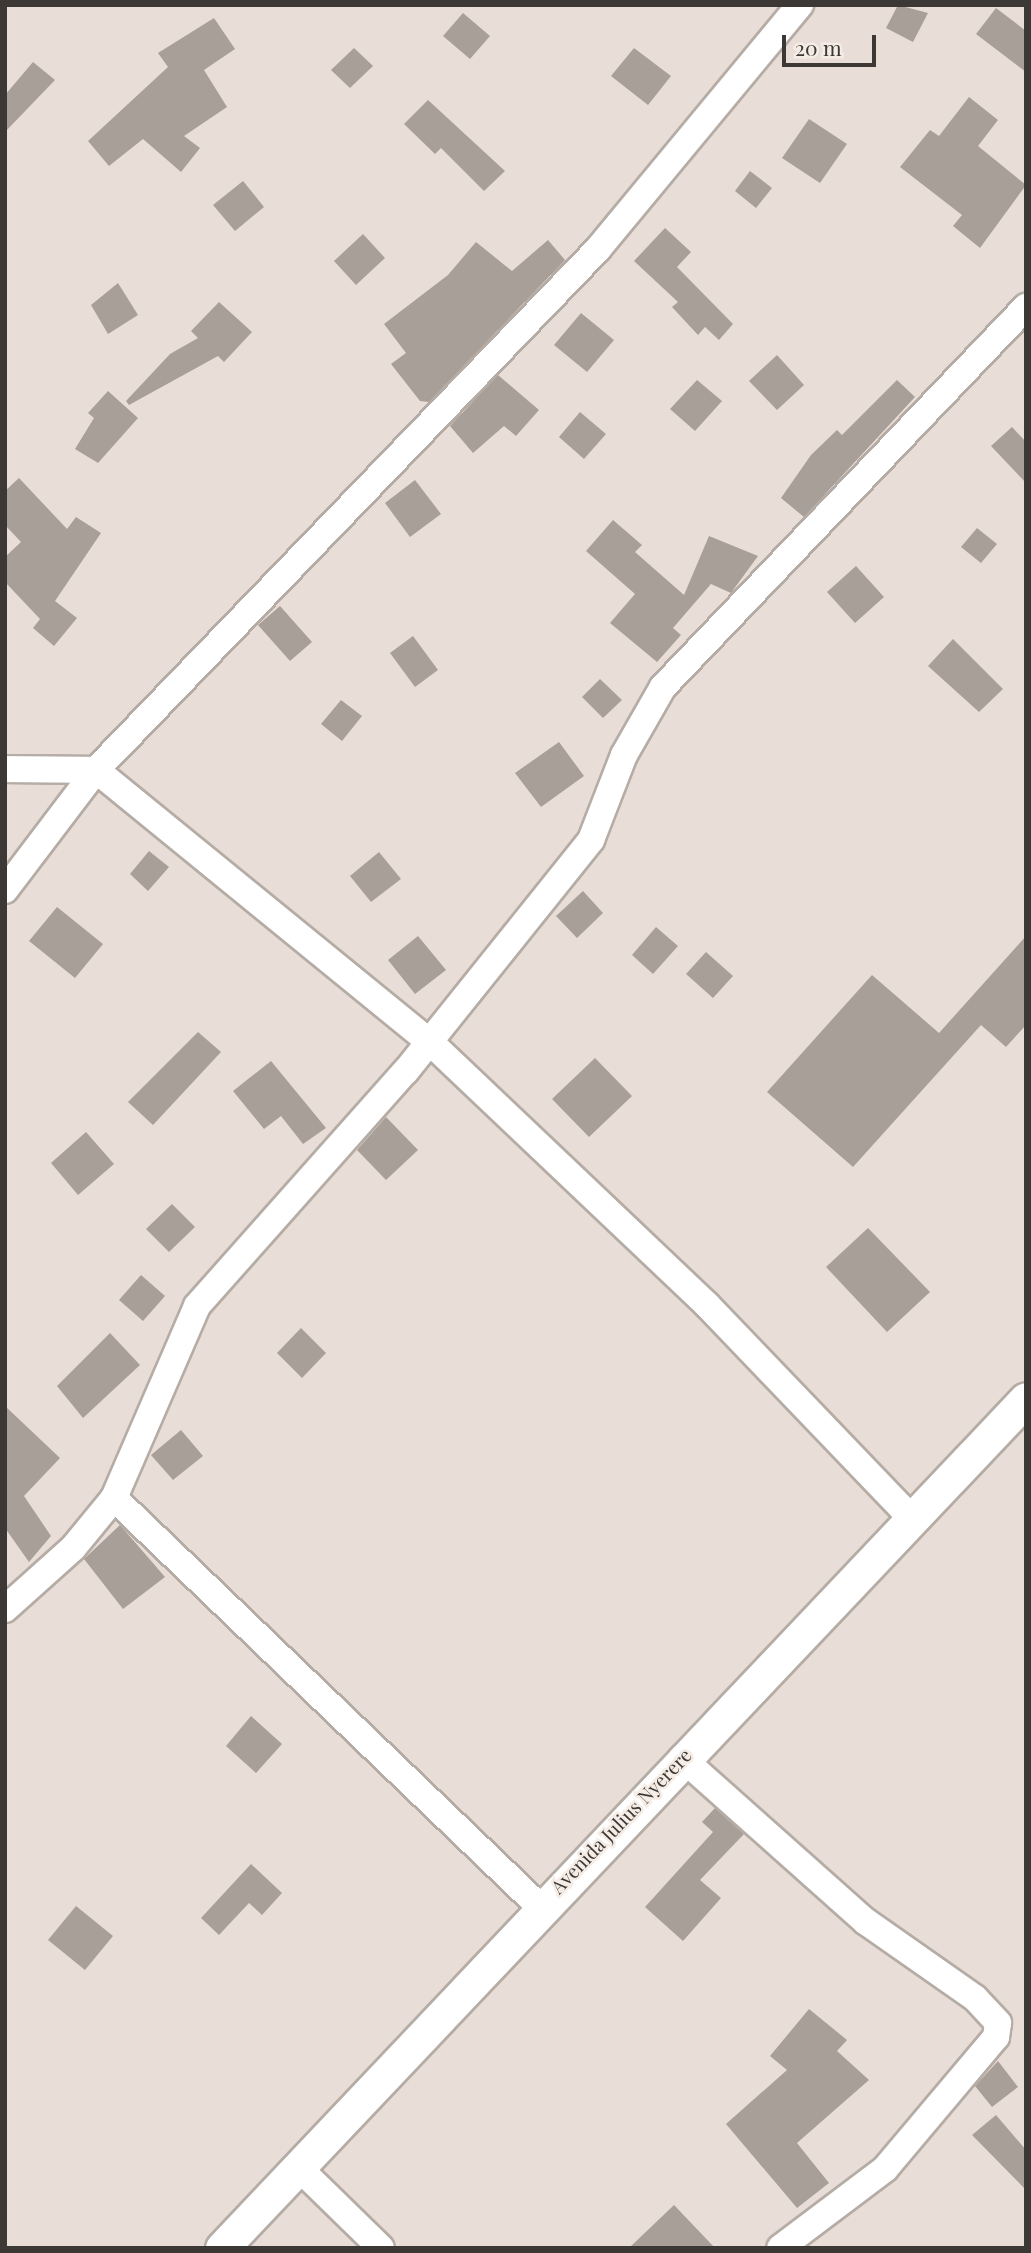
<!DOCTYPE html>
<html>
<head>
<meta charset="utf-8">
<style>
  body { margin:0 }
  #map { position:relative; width:1031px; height:2253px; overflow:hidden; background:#e8ded7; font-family:"Playfair Display",serif }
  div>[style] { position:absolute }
  .building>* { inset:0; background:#a89f98 }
  .roads { filter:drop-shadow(2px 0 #b5aca5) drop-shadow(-2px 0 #b5aca5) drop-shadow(0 2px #b5aca5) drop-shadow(0 -2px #b5aca5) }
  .minor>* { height:26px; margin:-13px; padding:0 13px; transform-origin:13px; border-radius:13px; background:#fff }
  .tertiary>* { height:33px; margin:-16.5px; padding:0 16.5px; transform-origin:16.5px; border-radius:16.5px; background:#fff }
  span { translate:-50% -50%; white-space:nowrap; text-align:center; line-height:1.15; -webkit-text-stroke:5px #f5ece5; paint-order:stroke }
  .street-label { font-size:19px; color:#3b3835 }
  .frame { position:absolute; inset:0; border:7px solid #3b3835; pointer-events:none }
  .scale { position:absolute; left:782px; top:35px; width:94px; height:32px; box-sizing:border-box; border:4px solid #3b3835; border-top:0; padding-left:9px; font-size:21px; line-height:24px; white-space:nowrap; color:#3b3835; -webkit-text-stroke:5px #f5ece5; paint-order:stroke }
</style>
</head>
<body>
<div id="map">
  <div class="building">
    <div style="clip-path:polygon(898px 5px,928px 13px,913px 42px,886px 28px)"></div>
    <div style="clip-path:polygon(996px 8px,1026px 31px,1026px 72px,976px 34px)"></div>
    <div style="clip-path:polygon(463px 13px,490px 36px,470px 59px,443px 36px)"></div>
    <div style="clip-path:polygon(214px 18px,235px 49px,204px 70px,227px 107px,184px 136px,200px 148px,181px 172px,143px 139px,109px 166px,88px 141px,168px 67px,158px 53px)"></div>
    <div style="clip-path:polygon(354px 48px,373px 66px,350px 88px,331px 70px)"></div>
    <div style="clip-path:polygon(634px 48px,671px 76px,648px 105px,611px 76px)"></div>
    <div style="clip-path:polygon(33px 62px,55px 80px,5px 132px,5px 95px)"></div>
    <div style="clip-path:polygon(969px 97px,998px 120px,978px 146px,1026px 185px,980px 248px,953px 226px,962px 215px,900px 167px,930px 130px,939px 136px)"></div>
    <div style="clip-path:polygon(428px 100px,505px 171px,484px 191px,441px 148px,435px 154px,404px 124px)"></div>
    <div style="clip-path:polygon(809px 119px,847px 144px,820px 183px,782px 158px)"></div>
    <div style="clip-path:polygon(750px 171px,772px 188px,756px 208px,735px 191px)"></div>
    <div style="clip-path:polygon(243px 181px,264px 207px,235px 231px,213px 205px)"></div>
    <div style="clip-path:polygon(665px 228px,691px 252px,677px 267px,733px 324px,719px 340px,705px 327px,698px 335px,672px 307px,678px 302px,634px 261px)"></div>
    <div style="clip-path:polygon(363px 234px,385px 258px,356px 285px,334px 261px)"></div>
    <div style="clip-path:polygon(548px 240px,565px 260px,429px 402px,420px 401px,391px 364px,406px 353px,384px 324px,448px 275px,476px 242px,512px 271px)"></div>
    <div style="clip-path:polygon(118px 283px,138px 315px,108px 334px,91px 305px)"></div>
    <div style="clip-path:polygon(219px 302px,252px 332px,224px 362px,218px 356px,129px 405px,126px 401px,170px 354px,198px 338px,191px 331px)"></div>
    <div style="clip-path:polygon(581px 313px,614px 340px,587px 372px,554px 345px)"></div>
    <div style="clip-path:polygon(777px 355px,804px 385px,777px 410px,749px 381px)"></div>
    <div style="clip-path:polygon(498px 375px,539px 410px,516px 436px,504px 426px,473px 453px,450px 426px)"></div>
    <div style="clip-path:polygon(697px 380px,722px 401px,695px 431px,670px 409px)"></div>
    <div style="clip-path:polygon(897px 380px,915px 397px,804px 517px,781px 498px,811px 455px,837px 430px,842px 435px)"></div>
    <div style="clip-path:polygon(108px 391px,138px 418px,98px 463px,75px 449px,94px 418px,88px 413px)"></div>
    <div style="clip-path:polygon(580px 412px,606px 434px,584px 459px,559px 437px)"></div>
    <div style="clip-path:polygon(1012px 427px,1026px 442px,1026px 483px,991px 446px)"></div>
    <div style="clip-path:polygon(19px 478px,67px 529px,76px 517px,101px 533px,55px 601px,77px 618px,54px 646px,33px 628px,40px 619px,5px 582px,5px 557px,21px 542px,5px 525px,5px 491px)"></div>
    <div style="clip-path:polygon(415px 480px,441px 514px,410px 537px,385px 503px)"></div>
    <div style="clip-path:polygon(613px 520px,642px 545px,635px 552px,684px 595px,709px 536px,758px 556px,731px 593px,711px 584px,673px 628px,681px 635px,657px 662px,610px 623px,635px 594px,586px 551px)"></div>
    <div style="clip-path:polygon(977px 528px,997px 544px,981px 563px,961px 547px)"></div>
    <div style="clip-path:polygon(856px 566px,884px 597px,855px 623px,827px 592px)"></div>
    <div style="clip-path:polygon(280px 606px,312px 642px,290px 661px,258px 625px)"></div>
    <div style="clip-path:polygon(413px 636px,438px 670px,415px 687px,390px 653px)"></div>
    <div style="clip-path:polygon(953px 639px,1003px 689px,979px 712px,928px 666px)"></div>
    <div style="clip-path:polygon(600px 679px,622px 700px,603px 718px,582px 697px)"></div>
    <div style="clip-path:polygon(341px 700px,362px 716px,342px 741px,321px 724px)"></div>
    <div style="clip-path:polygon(559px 742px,584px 776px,541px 807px,515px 773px)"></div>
    <div style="clip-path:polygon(149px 851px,169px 867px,148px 891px,130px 874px)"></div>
    <div style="clip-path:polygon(379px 852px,401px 879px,371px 902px,350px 876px)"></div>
    <div style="clip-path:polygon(583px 891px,603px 913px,577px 938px,556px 916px)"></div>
    <div style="clip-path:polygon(57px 907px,103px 944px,75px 978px,29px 941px)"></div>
    <div style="clip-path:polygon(656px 927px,678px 946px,653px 974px,632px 955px)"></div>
    <div style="clip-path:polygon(418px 936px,446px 970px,415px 994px,388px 960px)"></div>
    <div style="clip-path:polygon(1026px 936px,1026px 1025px,1006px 1047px,981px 1025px,853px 1167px,767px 1092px,872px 975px,939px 1033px)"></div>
    <div style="clip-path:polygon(706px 952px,733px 976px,713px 998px,686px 974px)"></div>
    <div style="clip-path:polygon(198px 1032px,221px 1052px,153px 1125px,128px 1102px)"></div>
    <div style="clip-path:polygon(595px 1058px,632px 1096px,589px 1137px,552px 1099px)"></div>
    <div style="clip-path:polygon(271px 1061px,326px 1128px,303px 1144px,281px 1116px,264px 1129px,233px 1091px)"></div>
    <div style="clip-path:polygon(386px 1117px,418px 1150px,386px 1180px,357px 1150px)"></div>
    <div style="clip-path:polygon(86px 1132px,114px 1164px,78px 1195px,51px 1163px)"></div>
    <div style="clip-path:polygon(172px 1204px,195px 1227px,169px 1252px,146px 1229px)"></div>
    <div style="clip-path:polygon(868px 1228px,930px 1292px,887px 1332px,826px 1267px)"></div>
    <div style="clip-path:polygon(141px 1275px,165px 1296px,143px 1321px,119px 1300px)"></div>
    <div style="clip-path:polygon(301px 1328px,326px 1353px,302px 1378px,277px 1353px)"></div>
    <div style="clip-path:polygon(110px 1333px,140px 1365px,83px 1418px,57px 1386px)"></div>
    <div style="clip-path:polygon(5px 1406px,60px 1458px,24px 1496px,51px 1536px,29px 1562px,5px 1528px)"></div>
    <div style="clip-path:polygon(181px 1430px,203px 1456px,173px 1480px,151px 1455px)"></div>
    <div style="clip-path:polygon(120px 1525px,165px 1577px,123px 1609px,84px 1559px)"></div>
    <div style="clip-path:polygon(251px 1716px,282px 1744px,256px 1773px,226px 1746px)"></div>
    <div style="clip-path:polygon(715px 1808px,744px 1834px,700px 1880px,721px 1898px,683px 1941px,645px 1907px,713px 1832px,702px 1822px)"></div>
    <div style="clip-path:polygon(251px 1864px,282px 1893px,262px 1915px,249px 1903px,219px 1935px,201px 1918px)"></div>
    <div style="clip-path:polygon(76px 1906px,113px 1936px,85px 1970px,48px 1940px)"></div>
    <div style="clip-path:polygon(809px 2009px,847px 2040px,837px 2051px,869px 2080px,797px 2143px,829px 2183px,797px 2208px,726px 2124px,787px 2070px,770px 2056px)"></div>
    <div style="clip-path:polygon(998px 2061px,1018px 2087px,992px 2107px,975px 2086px)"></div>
    <div style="clip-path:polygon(996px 2115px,1026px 2150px,1026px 2190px,972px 2135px)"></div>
    <div style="clip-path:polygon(674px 2205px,715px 2248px,629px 2248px)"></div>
  </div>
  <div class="roads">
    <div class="minor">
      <div style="left:5px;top:769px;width:91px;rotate:0.6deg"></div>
      <div style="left:96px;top:770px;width:431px;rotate:39.2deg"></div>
      <div style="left:430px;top:1042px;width:382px;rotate:43.5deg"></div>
      <div style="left:707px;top:1305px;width:296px;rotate:46.2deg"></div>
      <div style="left:5px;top:890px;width:151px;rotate:-52.8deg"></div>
      <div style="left:96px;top:770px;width:723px;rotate:-46.06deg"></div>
      <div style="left:598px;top:249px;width:317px;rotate:-50.4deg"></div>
      <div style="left:114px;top:1498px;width:209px;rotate:-66.6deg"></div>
      <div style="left:197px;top:1306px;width:314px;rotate:-48.4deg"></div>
      <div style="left:406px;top:1071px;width:296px;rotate:-51.3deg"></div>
      <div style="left:591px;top:840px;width:91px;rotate:-68.8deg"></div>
      <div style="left:624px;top:755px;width:78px;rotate:-60.2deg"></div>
      <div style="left:663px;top:687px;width:526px;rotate:-46.31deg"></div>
      <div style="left:5px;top:1609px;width:91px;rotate:-41.9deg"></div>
      <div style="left:73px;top:1548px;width:65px;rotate:-50.6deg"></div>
      <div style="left:114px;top:1498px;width:591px;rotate:43.83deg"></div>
      <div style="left:682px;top:1758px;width:245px;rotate:41.7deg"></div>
      <div style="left:865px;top:1921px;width:134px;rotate:35deg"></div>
      <div style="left:975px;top:1998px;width:34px;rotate:47deg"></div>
      <div style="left:998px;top:2023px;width:14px;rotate:98deg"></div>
      <div style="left:996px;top:2037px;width:172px;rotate:130.1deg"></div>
      <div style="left:885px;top:2169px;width:131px;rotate:143deg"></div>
      <div style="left:297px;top:2166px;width:117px;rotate:44.3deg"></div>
    </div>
    <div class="tertiary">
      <div style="left:222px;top:2248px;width:1169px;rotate:-46.56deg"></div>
    </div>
  </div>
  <div class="street-label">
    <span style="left:621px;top:1821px;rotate:-46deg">Avenida Julius Nyerere</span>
  </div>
  <div class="frame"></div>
  <div class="scale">20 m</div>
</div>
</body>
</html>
